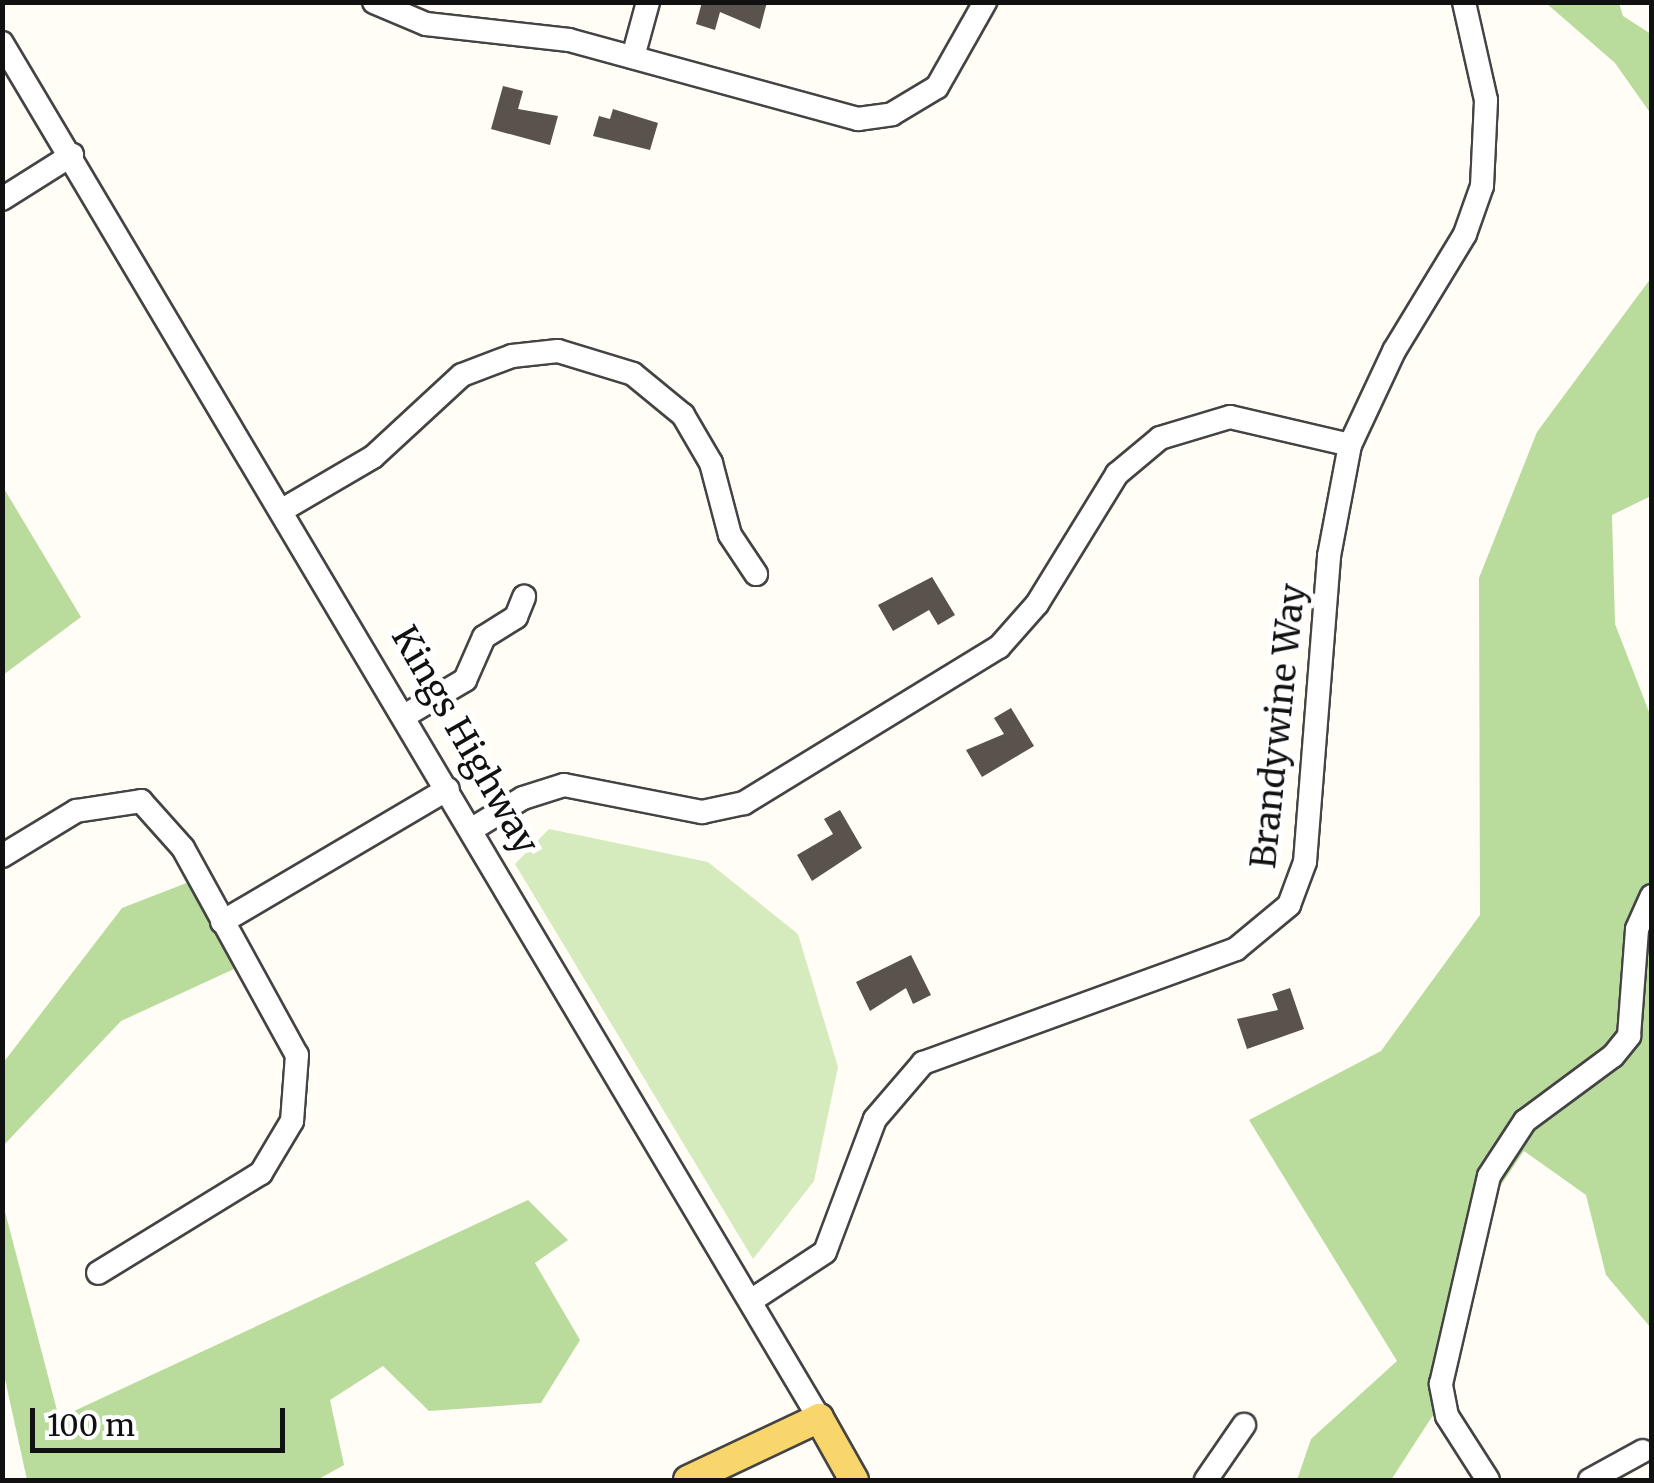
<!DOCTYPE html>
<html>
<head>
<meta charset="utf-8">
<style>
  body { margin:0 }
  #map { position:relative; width:1654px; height:1483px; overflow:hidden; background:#fffdf5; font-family:Merriweather,serif }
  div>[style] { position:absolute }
  .green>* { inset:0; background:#d5ebbd }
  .forest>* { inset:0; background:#b9dc9c }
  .building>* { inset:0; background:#5a524d }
  .roads { filter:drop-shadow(2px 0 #444) drop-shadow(-2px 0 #444) drop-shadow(0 2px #444) drop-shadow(0 -2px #444) }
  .minor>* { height:22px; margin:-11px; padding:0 11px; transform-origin:11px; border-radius:11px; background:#fff }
  .major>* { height:28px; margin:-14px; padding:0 14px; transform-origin:14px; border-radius:14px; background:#f9d66b }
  span { translate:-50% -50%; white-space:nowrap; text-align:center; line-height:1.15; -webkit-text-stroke:10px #fff; paint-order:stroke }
  .street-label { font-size:35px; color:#111 }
  .frame { position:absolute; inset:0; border:5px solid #111; pointer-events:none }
  .scale { position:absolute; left:30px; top:1408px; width:255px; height:45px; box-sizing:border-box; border:5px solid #111; border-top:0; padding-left:12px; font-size:30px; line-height:35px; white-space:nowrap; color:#111; -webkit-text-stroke:8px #fff; paint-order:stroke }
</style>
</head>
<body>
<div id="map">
  <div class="green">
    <div style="clip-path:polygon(549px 829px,708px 862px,798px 934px,838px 1067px,814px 1181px,753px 1259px,515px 864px)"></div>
  </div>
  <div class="forest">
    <div style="clip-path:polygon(1546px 3px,1619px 3px,1623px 16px,1651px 34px,1651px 114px,1615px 63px)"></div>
    <div style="clip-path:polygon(1651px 278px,1651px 496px,1612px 515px,1615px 624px,1651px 717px,1651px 1328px,1606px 1275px,1586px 1195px,1524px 1151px,1472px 1228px,1448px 1392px,1391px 1480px,1297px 1480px,1311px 1439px,1397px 1361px,1249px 1120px,1381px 1051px,1480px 915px,1479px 578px,1537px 432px)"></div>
    <div style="clip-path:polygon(3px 487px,81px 617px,3px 675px,2px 675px)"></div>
    <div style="clip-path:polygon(189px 882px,234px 969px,121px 1021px,3px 1146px,3px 1063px,122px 908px)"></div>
    <div style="clip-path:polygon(528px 1200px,568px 1240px,535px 1263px,580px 1340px,541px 1403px,429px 1411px,383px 1366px,330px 1400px,344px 1465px,317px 1480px,27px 1480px,3px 1370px,3px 1204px,59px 1418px)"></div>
  </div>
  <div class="building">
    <div style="clip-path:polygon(702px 2px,767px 2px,760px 29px,720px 12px,715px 30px,696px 24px)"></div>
    <div style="clip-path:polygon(503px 86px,523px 91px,518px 109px,558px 116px,550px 145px,491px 129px)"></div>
    <div style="clip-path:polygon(613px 109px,658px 123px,650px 150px,593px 136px,599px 116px,610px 119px)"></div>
    <div style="clip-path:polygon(932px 577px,955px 615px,938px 625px,929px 610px,893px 631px,878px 605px)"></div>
    <div style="clip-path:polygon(1011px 708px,1034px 746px,982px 777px,966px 750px,1004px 734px,994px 718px)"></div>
    <div style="clip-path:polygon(840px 810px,862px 848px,812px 881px,797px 855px,833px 834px,824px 819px)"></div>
    <div style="clip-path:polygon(911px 955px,931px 995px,913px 1004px,906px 988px,870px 1011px,856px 982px)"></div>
    <div style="clip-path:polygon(1290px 988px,1304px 1029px,1247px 1049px,1237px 1019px,1278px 1010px,1272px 994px)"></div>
  </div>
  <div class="roads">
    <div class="minor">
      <div style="left:374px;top:2px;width:56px;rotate:22.9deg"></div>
      <div style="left:426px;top:24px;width:144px;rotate:6.4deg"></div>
      <div style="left:569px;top:40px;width:300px;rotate:15.3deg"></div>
      <div style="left:858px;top:119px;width:34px;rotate:-8deg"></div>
      <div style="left:892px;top:114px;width:52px;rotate:-31deg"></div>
      <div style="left:937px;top:87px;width:98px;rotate:-60.5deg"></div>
      <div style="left:2px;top:43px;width:1599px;rotate:59.28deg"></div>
      <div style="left:633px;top:57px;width:57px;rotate:-74.7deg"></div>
      <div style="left:2px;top:199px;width:83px;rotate:-32.2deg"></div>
      <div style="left:284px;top:509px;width:103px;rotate:-30.3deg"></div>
      <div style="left:373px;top:457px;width:121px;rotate:-42.7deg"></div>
      <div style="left:462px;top:375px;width:53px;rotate:-20.8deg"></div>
      <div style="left:512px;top:356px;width:46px;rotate:-6.2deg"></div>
      <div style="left:558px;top:351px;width:78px;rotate:17deg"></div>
      <div style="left:633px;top:374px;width:65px;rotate:39.4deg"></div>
      <div style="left:683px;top:415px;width:56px;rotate:59.7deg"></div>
      <div style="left:711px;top:463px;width:74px;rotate:75.2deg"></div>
      <div style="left:730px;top:535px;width:47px;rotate:56.3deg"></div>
      <div style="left:406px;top:715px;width:69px;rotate:-30.7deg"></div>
      <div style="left:465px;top:680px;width:47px;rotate:-66.2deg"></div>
      <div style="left:484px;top:637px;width:38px;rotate:-32deg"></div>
      <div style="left:516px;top:617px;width:22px;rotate:-68deg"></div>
      <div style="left:474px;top:828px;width:57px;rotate:-31.5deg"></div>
      <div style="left:523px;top:798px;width:43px;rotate:-17.6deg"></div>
      <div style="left:564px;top:785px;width:141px;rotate:11.1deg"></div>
      <div style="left:702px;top:812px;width:43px;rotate:-12.1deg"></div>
      <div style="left:744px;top:803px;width:299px;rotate:-31.5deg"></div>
      <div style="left:999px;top:647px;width:57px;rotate:-48.5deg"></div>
      <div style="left:1037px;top:604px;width:153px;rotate:-58.4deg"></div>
      <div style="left:1117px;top:474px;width:56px;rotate:-39.9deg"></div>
      <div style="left:1160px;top:438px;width:73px;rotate:-16.7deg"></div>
      <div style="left:1230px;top:417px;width:123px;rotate:13.1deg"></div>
      <div style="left:2px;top:856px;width:87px;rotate:-31.3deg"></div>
      <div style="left:76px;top:811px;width:66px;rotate:-8.7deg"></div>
      <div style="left:141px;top:801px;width:63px;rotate:48.2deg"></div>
      <div style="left:183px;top:848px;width:236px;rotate:61.2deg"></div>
      <div style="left:297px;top:1055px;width:66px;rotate:94.3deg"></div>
      <div style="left:292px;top:1121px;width:61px;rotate:120.8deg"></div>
      <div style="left:261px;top:1173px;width:191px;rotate:148.5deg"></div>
      <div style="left:222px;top:922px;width:262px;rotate:-30.5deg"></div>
      <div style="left:752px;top:1300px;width:87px;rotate:-33.3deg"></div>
      <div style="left:825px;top:1252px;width:142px;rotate:-69.4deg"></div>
      <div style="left:875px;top:1119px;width:74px;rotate:-49.4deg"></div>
      <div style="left:923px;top:1063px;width:333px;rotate:-20deg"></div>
      <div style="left:1236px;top:949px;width:69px;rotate:-39.7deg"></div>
      <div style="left:1289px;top:905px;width:46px;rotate:-69.6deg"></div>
      <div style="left:1305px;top:862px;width:307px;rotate:-85.5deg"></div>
      <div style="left:1329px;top:556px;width:113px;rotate:-79.3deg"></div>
      <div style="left:1350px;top:445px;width:104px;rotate:-64.9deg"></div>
      <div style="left:1394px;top:351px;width:137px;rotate:-58.7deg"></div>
      <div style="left:1465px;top:234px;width:51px;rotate:-70.5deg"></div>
      <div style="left:1482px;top:186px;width:86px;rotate:-87.3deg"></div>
      <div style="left:1486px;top:100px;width:100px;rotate:-102.7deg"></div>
      <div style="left:1206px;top:1480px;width:67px;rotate:-55.4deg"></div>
      <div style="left:1488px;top:1480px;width:76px;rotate:-122.6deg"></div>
      <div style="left:1447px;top:1416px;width:33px;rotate:-101deg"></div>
      <div style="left:1441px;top:1384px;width:213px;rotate:-77deg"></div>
      <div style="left:1489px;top:1176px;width:66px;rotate:-56.8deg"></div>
      <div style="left:1525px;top:1121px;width:109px;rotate:-36.5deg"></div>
      <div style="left:1613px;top:1056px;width:26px;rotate:-51deg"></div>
      <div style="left:1629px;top:1036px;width:107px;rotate:-85.7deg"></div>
      <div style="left:1637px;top:929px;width:36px;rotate:-66deg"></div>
      <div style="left:1590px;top:1480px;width:60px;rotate:-28.7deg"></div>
    </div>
    <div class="major">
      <div style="left:688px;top:1480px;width:145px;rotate:-25.3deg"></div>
      <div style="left:819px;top:1418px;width:71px;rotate:60.6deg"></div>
    </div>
  </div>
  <div class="street-label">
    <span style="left:1278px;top:726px;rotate:-84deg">Brandywine Way</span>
    <span style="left:465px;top:740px;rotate:60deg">Kings Highway</span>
  </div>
  <div class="frame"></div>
  <div class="scale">100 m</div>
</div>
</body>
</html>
